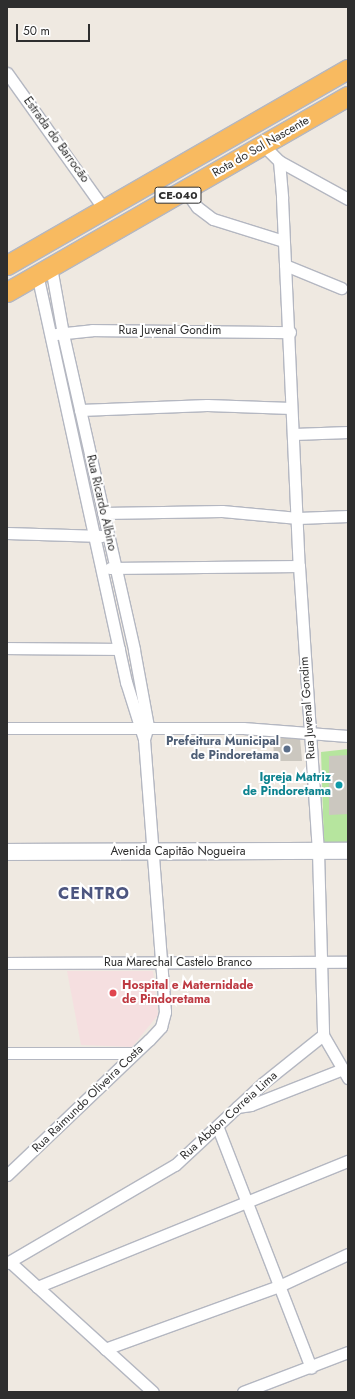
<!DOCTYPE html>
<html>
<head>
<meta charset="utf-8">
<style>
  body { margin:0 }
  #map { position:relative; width:355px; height:1399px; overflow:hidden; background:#efe9e1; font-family:Jost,sans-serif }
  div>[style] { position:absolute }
  .medical>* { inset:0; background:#f5dfe0 }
  .green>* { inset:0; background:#b6e59e }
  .building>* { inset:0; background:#cbc7bf }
  .roads { filter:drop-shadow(1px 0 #b4b7c1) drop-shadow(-1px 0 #b4b7c1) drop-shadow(0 1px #b4b7c1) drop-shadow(0 -1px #b4b7c1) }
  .minor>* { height:11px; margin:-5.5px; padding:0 5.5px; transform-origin:5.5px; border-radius:5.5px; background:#fff }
  .secondary>* { height:16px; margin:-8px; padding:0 8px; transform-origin:8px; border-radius:8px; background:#fff }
  .trunk>* { height:19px; margin:-9.5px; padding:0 9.5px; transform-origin:9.5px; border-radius:9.5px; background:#f8ba60 }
  .dots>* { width:11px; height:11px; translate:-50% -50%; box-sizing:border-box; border:2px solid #fff; border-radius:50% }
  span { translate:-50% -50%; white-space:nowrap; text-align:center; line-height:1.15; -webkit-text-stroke:4px #fff; paint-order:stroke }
  .shield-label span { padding:1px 3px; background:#fff; border:1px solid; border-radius:3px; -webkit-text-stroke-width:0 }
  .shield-label { font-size:11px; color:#2e2e2e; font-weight:700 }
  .street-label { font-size:12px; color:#2e2e2e }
  .service-label { font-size:12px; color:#4e5e75; font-weight:700 }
  .right { translate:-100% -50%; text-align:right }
  .culture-label { font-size:12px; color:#0d838f; font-weight:700 }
  .health-label { font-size:12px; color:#be3a42; font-weight:700 }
  .left { translate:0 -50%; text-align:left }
  .district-label { font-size:16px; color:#4d5680; font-weight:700; letter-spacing:1px }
  .frame { position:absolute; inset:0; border:8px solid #2e2e2e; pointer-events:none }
  .scale { position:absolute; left:16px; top:24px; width:74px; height:18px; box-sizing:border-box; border:2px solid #2e2e2e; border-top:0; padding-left:5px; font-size:12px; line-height:14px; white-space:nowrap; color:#2e2e2e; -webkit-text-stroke:3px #fff; paint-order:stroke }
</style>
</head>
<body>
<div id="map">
  <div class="medical">
    <div style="clip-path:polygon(67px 971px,153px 971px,158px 1015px,132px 1047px,81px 1045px)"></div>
  </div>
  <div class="green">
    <div style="clip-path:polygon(348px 749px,348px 844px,324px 844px,321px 752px)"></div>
  </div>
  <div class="building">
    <div style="clip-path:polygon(273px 733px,293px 733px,300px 738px,302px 761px,274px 761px)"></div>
    <div style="clip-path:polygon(348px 755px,348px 814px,329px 815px,329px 756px)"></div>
  </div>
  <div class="roads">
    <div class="minor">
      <div style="left:7px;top:73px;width:167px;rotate:54.5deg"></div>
      <div style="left:264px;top:146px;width:21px;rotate:45deg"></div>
      <div style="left:279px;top:161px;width:37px;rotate:85deg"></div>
      <div style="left:282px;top:198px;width:368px;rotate:87.4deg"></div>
      <div style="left:299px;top:566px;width:286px;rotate:86.2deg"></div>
      <div style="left:318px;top:851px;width:184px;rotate:88.4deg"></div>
      <div style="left:323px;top:1035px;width:50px;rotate:59.8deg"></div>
      <div style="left:279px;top:161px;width:79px;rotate:28.8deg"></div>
      <div style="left:185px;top:190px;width:21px;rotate:55deg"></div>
      <div style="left:197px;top:207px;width:20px;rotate:37deg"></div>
      <div style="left:213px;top:219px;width:73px;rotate:17.4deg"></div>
      <div style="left:285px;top:265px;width:61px;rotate:22.3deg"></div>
      <div style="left:51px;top:267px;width:68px;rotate:79.8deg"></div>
      <div style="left:63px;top:334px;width:324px;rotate:77.3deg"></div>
      <div style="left:134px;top:650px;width:77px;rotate:79.6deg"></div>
      <div style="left:148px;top:726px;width:14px;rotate:107deg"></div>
      <div style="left:56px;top:334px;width:36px;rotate:-6deg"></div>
      <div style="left:92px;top:330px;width:198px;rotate:0.6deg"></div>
      <div style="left:80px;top:410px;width:127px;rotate:-2.3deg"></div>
      <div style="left:207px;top:405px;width:84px;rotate:2deg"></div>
      <div style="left:294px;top:434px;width:54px;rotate:-2.1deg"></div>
      <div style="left:103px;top:513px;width:119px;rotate:-1deg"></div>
      <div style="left:222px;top:511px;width:76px;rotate:5.3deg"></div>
      <div style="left:298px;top:518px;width:50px;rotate:-2.3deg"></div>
      <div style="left:7px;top:533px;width:95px;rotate:1.8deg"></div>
      <div style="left:110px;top:568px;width:189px;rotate:-0.6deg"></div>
      <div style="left:7px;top:648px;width:112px;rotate:0.5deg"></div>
      <div style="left:7px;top:728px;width:236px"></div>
      <div style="left:243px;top:728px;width:105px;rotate:4.4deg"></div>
      <div style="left:7px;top:963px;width:341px;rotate:-0.2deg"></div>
      <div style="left:7px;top:1053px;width:127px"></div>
      <div style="left:237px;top:1107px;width:14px;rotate:-8deg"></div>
      <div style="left:251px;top:1105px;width:99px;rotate:-21.4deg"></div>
      <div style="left:218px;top:1128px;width:257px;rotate:68.8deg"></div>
      <div style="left:7px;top:1175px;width:196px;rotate:-43.6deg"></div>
      <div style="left:149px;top:1040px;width:18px;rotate:-47deg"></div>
      <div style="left:161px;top:1027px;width:16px;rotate:-75deg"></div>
      <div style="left:165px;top:1012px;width:274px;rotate:-94.4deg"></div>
      <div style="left:144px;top:739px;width:60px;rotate:-107.5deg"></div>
      <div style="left:126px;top:682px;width:417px;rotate:-102.3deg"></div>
      <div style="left:10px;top:1262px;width:193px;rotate:42.3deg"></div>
      <div style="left:7px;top:1263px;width:194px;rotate:-30.3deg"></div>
      <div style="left:175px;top:1165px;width:120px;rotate:-43deg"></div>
      <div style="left:263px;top:1083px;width:77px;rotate:-38.7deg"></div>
      <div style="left:37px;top:1287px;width:336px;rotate:-22.1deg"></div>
      <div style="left:105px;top:1349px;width:185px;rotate:-19.9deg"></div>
      <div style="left:279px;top:1286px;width:76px;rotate:-24.9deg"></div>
      <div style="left:243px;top:1392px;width:112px;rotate:-20.9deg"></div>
    </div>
    <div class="secondary">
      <div style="left:7px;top:852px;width:341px;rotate:-0.2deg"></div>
    </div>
    <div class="trunk">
      <div style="left:7px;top:265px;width:393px;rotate:-29.9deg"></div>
      <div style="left:7px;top:292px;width:393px;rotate:-29.9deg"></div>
    </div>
  </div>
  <div class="dots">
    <div style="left:287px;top:749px;background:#5c6f8a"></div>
    <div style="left:339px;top:785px;background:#0f9aa8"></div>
    <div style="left:113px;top:993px;background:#e0444e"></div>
  </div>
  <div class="shield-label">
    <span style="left:178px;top:195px">CE-040</span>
  </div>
  <div class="street-label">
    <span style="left:56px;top:140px;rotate:54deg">Estrada do Barrocão</span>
    <span style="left:261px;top:147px;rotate:-30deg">Rota do Sol Nascente</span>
    <span style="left:170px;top:331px">Rua Juvenal Gondim</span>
    <span style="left:101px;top:503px;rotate:77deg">Rua Ricardo Albino</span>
    <span style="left:308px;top:708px;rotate:-94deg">Rua Juvenal Gondim</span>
    <span style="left:178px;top:852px">Avenida Capitão Nogueira</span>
    <span style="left:178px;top:963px">Rua Marechal Castelo Branco</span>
    <span style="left:88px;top:1099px;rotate:-44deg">Rua Raimundo Oliveira Costa</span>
    <span style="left:229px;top:1116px;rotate:-42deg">Rua Abdon Correia Lima</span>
  </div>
  <div class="service-label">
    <span class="right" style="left:279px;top:749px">Prefeitura Municipal<br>de Pindoretama</span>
  </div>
  <div class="culture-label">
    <span class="right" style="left:331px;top:785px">Igreja Matriz<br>de Pindoretama</span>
  </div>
  <div class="health-label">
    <span class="left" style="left:122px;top:993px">Hospital e Maternidade<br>de Pindoretama</span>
  </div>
  <div class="district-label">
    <span style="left:94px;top:894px">CENTRO</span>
  </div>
  <div class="frame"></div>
  <div class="scale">50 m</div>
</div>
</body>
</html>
